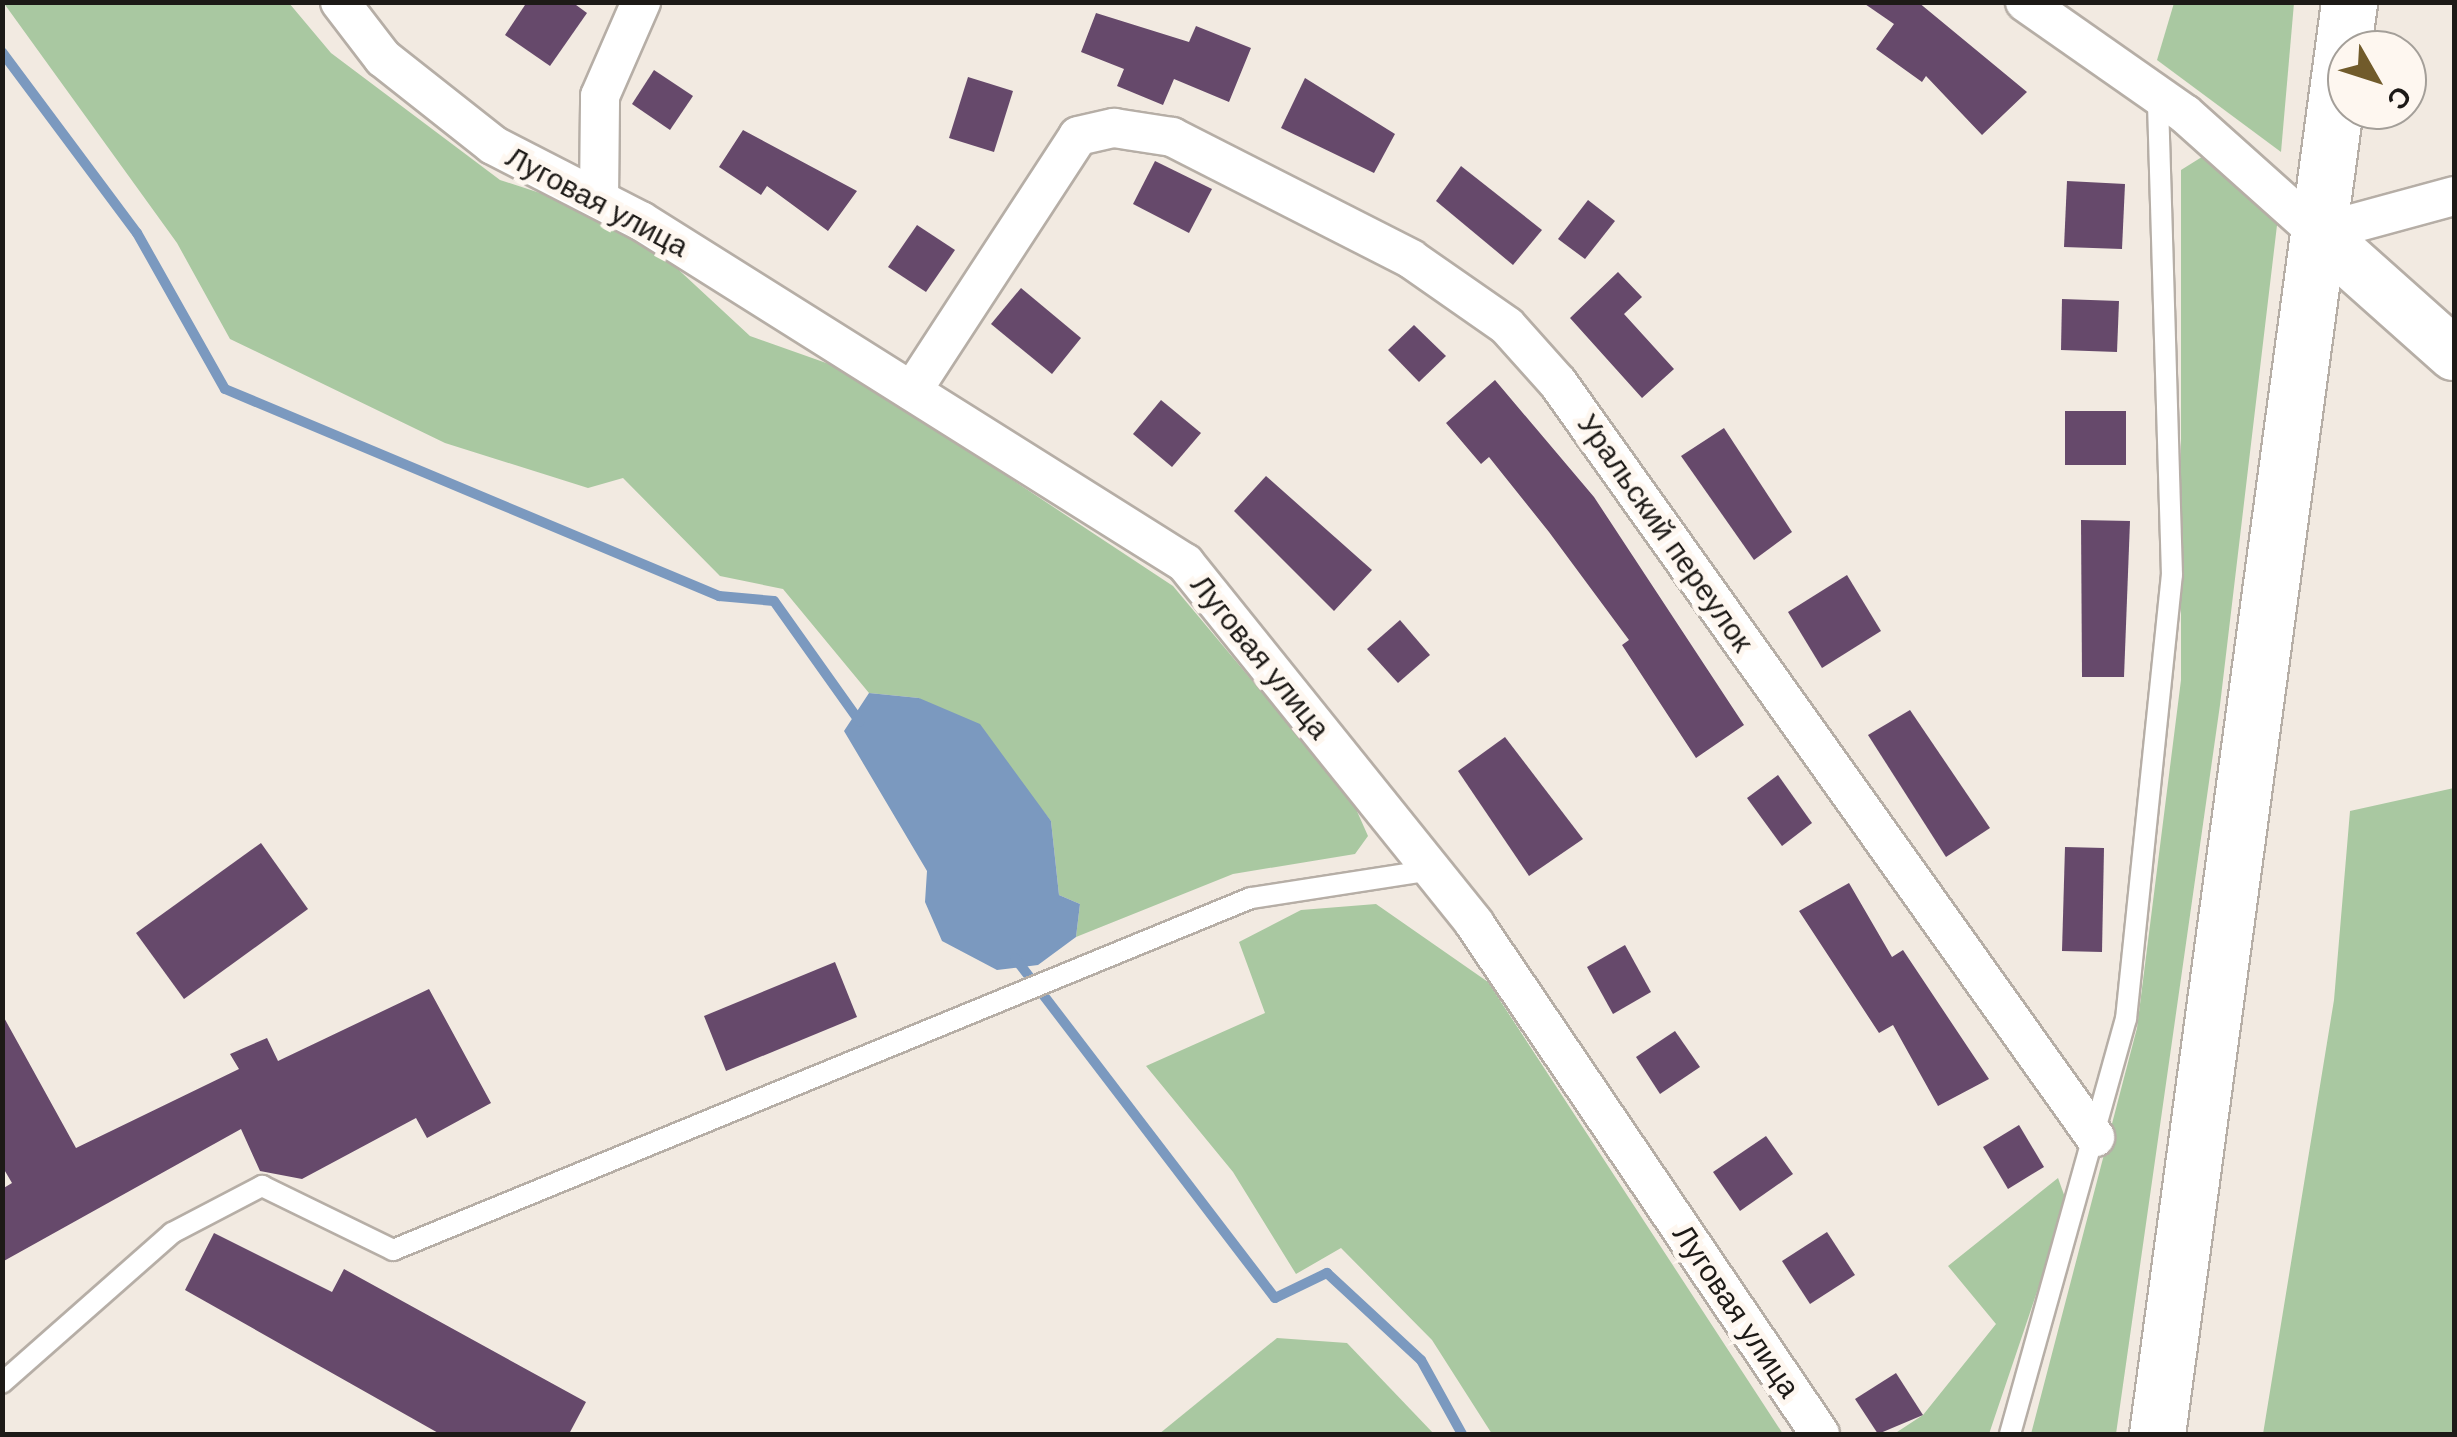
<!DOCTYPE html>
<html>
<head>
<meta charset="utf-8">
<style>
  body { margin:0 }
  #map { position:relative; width:2457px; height:1437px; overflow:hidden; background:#f2eae1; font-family:"DM Sans",sans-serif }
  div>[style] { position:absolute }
  .green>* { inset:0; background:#a9c8a1 }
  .water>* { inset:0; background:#7b99bf }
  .stream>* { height:10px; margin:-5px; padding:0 5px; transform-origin:5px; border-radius:5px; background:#7b99bf }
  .building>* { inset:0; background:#66496b }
  .roads { filter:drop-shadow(2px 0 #b6aea6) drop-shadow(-2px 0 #b6aea6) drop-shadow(0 2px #b6aea6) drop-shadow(0 -2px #b6aea6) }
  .lane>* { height:20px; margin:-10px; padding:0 10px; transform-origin:10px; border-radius:10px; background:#fff }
  .street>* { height:38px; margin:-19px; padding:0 19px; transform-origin:19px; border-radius:19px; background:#fff }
  .secondary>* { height:52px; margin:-26px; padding:0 26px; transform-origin:26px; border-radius:26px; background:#fff }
  .primary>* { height:55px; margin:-27.5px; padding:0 27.5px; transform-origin:27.5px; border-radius:27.5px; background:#fff }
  span { translate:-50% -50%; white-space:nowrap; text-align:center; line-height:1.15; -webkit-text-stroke:10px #fef7f0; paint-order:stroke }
  .street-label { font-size:30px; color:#1d1a17 }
  .frame { position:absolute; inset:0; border:5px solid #1d1a17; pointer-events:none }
  .north { position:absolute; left:2327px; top:30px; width:100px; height:100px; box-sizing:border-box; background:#fef7f0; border:2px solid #a49f99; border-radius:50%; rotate:129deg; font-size:28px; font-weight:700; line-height:40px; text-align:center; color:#1d1a17 }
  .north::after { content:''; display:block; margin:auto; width:35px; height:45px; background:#715b2b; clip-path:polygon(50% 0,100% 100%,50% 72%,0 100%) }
</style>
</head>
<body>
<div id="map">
  <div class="green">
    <div style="clip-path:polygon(3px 2px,289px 3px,331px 53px,500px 180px,592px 210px,668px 260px,750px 336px,846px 370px,1173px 586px,1352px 800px,1368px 836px,1355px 854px,1233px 874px,1076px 937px,1080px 904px,1059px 895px,1051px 821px,1021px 783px,919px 698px,869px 693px,783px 589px,720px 576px,623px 478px,588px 488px,445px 443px,230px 339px,177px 243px)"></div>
    <div style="clip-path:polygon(2174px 3px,2294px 3px,2281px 152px,2157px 60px)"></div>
    <div style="clip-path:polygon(2205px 155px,2280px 200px,2220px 705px,2116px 1434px,2031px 1434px,2137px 1028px,2181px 680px,2181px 170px)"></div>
    <div style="clip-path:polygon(2454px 788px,2454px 1434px,2263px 1434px,2334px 1000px,2350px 811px)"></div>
    <div style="clip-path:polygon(1376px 904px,1488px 982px,1783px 1434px,1492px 1434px,1432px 1340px,1341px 1248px,1296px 1274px,1233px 1172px,1146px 1066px,1265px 1013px,1239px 942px,1301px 910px)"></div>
    <div style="clip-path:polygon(2058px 1178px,2067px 1203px,1989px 1434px,1894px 1434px,1923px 1415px,1996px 1324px,1948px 1266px)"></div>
    <div style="clip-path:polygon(1277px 1338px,1347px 1343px,1434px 1434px,1159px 1434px)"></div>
  </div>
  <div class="water">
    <div style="clip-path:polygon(869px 693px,919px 698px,980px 724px,1051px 821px,1059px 895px,1080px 904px,1076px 937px,1038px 965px,997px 970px,942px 941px,925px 902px,927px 871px,844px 731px)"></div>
  </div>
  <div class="stream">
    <div style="left:2px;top:52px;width:226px;rotate:53.3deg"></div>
    <div style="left:137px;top:233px;width:179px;rotate:60.6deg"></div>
    <div style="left:225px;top:389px;width:536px;rotate:22.74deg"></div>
    <div style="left:719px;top:596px;width:55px;rotate:5.2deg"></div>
    <div style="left:774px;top:601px;width:148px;rotate:54.6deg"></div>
    <div style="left:1015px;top:958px;width:428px;rotate:52.6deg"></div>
    <div style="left:1275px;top:1298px;width:58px;rotate:-25.7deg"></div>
    <div style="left:1327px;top:1273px;width:128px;rotate:42.8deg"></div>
    <div style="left:1421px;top:1360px;width:85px;rotate:61deg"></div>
  </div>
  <div class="building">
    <div style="clip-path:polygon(527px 2px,572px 2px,587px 13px,550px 66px,505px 35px)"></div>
    <div style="clip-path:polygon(1862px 2px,1918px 2px,2027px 92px,1982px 135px,1926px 76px,1922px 82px,1876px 49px,1894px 24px)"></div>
    <div style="clip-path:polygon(1096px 13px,1189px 42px,1196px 26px,1251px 48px,1229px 102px,1174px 79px,1163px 105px,1117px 86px,1124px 69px,1081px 52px)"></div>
    <div style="clip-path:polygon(654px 70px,693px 96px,670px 130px,632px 104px)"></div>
    <div style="clip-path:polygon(968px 77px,1013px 91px,994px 152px,949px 138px)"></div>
    <div style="clip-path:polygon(1305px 78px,1395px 134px,1374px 173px,1281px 128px)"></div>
    <div style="clip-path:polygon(743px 130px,857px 191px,828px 231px,767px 186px,761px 195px,719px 167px)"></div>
    <div style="clip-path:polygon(1155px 161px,1212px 189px,1189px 233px,1133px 204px)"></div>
    <div style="clip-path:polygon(1461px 166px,1542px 230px,1513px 265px,1436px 201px)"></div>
    <div style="clip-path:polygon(2067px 181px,2125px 184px,2122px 249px,2064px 247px)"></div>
    <div style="clip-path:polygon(1588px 200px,1615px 221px,1585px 259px,1558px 239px)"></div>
    <div style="clip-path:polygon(917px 225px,955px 250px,926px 292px,888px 267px)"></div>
    <div style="clip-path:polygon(1618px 272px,1642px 297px,1624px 314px,1674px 369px,1642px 398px,1570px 318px)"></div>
    <div style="clip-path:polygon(1021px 288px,1081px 338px,1052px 374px,991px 324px)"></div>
    <div style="clip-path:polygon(2062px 299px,2119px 301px,2117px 352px,2061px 350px)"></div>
    <div style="clip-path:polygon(1414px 325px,1446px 356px,1419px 382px,1388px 350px)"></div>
    <div style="clip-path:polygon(1495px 380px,1594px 497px,1744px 725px,1696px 758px,1622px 645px,1629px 640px,1549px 532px,1489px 457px,1481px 464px,1446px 423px)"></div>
    <div style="clip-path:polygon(1161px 400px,1201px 433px,1172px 467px,1133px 434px)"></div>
    <div style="clip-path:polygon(2065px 411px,2126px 411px,2126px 465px,2065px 465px)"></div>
    <div style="clip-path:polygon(1724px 428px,1792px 532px,1754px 560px,1681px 456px)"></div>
    <div style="clip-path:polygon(1266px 476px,1372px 570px,1334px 611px,1234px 511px)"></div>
    <div style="clip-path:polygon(2081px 520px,2130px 521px,2124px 677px,2082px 677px)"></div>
    <div style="clip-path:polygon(1847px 575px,1881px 631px,1822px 668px,1788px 612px)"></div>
    <div style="clip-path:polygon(1400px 620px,1430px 655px,1398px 683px,1367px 649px)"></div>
    <div style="clip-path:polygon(1910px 710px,1990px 828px,1946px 857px,1868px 735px)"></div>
    <div style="clip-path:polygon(1505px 737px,1583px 839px,1529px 876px,1458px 771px)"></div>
    <div style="clip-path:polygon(1778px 775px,1812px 823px,1782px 846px,1747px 798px)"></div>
    <div style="clip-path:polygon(261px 843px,308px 909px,184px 999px,136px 933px)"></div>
    <div style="clip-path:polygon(2065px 847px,2104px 848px,2102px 952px,2062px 951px)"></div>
    <div style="clip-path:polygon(1849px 883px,1892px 957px,1903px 950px,1989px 1079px,1938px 1106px,1893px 1025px,1879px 1033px,1799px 911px)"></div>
    <div style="clip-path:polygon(1625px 945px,1651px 992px,1613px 1014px,1587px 967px)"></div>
    <div style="clip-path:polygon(835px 962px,857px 1017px,726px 1071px,704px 1016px)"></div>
    <div style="clip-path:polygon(429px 989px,491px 1103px,427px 1138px,416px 1118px,302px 1179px,260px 1171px,241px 1129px,2px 1262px,2px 1189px,12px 1183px,2px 1166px,2px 1014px,76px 1148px,239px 1069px,230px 1054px,267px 1038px,278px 1061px)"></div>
    <div style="clip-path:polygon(1675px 1031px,1700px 1067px,1660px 1094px,1636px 1057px)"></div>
    <div style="clip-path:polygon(2019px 1125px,2044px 1167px,2008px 1189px,1983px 1147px)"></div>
    <div style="clip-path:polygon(1766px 1136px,1793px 1174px,1740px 1211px,1713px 1172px)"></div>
    <div style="clip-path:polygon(1827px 1232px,1855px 1275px,1810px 1304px,1782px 1261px)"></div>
    <div style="clip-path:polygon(214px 1233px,332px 1292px,344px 1269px,586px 1402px,569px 1434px,440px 1434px,185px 1290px)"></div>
    <div style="clip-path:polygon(1896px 1373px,1923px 1415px,1878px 1434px,1855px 1399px)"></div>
  </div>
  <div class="roads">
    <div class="lane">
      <div style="left:2px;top:1383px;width:227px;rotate:-41.4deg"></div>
      <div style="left:172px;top:1233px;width:102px;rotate:-27.6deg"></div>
      <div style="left:262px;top:1186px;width:146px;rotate:26deg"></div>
      <div style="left:393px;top:1250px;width:927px;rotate:-22.31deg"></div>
      <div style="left:1251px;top:898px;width:182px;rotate:-8.8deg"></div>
      <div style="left:2010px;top:1434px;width:431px;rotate:-74.4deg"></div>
      <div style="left:2126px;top:1019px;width:446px;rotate:-84.1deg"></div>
      <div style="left:2172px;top:575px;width:480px;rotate:-91.7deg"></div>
    </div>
    <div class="street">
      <div style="left:340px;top:2px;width:71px;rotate:52.5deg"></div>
      <div style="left:383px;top:58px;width:140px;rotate:38.3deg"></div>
      <div style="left:493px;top:145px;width:166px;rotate:27.2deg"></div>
      <div style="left:641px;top:221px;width:643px;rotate:32.16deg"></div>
      <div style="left:1185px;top:563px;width:462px;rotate:51.2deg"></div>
      <div style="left:1474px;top:923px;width:617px;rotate:55.9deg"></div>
      <div style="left:2025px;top:2px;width:195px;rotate:35deg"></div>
      <div style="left:2185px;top:114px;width:178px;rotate:41.8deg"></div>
      <div style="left:2318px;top:233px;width:141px;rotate:-15.2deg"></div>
      <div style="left:599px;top:199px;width:103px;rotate:-89.4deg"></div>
      <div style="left:600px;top:96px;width:103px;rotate:-66.4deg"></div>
      <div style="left:912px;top:391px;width:304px;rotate:-56.9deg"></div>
      <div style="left:1078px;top:136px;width:37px;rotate:-13deg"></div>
      <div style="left:1114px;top:128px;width:59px;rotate:8.8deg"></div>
      <div style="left:1172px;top:137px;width:268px;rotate:27deg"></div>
      <div style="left:1411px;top:259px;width:117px;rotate:34.9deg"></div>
      <div style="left:1507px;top:326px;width:76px;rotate:48.2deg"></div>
      <div style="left:1558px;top:383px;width:926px;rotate:54.54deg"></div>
    </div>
    <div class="secondary">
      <div style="left:2318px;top:233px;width:182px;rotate:41.7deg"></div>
    </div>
    <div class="primary">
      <div style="left:2157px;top:1434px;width:1445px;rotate:-82.36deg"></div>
    </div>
  </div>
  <div class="street-label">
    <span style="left:597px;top:202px;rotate:28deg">Луговая улица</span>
    <span style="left:1665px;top:533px;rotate:55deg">Уральский переулок</span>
    <span style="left:1260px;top:657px;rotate:51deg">Луговая улица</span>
    <span style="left:1736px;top:1311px;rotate:56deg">Луговая улица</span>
  </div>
  <div class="frame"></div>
  <div class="north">С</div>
</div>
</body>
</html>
